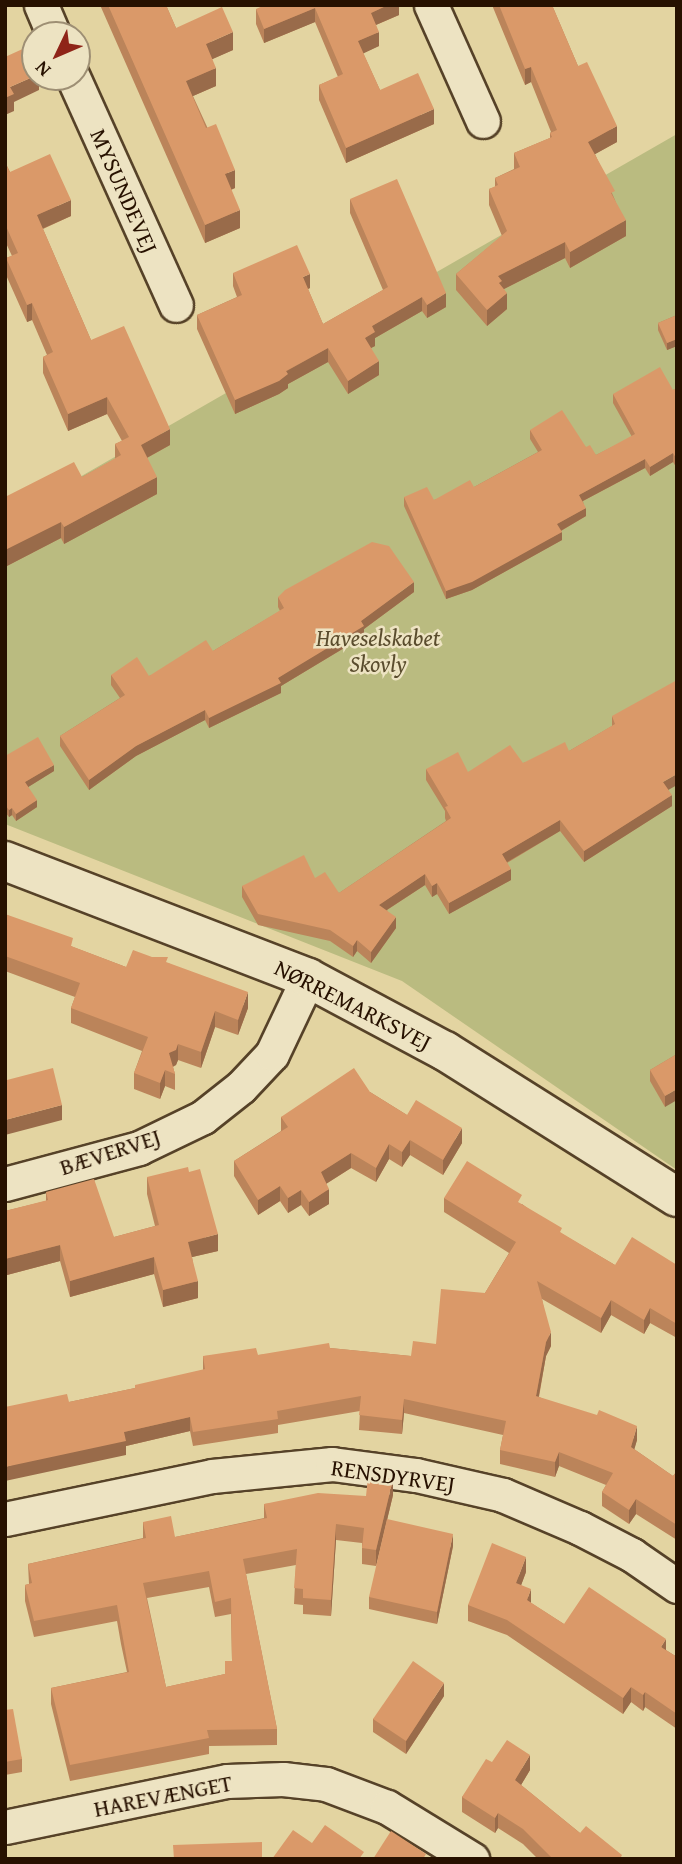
<!DOCTYPE html>
<html>
<head>
<meta charset="utf-8">
<style>
  body { margin:0 }
  #map { position:relative; width:682px; height:1864px; overflow:hidden; background:#e3d4a1; font-family:"Gentium Book Plus",serif }
  div>[style] { position:absolute }
  .green>* { inset:0; background:#babb80 }
  .roads { filter:drop-shadow(2px 0 #564228) drop-shadow(-2px 0 #564228) drop-shadow(0 2px #564228) drop-shadow(0 -2px #564228) }
  .street>* { height:33px; margin:-16.5px; padding:0 16.5px; transform-origin:16.5px; border-radius:16.5px; background:#ede3c2 }
  .secondary>* { height:38px; margin:-19px; padding:0 19px; transform-origin:19px; border-radius:19px; background:#ede3c2 }
  .wall>* { inset:0; background:#bb845a }
  .shaded-wall>* { inset:0; background:#996b4a }
  .building>* { inset:0; background:#da9969 }
  span { translate:-50% -50%; white-space:nowrap; text-align:center; line-height:1.15; -webkit-text-stroke:5px #ede3c2; paint-order:stroke }
  .street-label { font-size:23px; color:#271100 }
  .park-label { font-size:23px; color:#5a4c2d; font-style:italic }
  .frame { position:absolute; inset:0; border:7px solid #271100; pointer-events:none }
  .north { position:absolute; left:21px; top:21px; width:70px; height:70px; box-sizing:border-box; background:#ede3c2; border:2px solid #9e8f74; border-radius:50%; rotate:226deg; font-size:19px; font-weight:700; line-height:28px; text-align:center; color:#271100 }
  .north::after { content:''; display:block; margin:auto; width:24px; height:32px; background:#8f2418; clip-path:polygon(50% 0,100% 100%,50% 72%,0 100%) }
</style>
</head>
<body>
<div id="map">
  <div class="green">
    <div style="clip-path:polygon(677px 134px,677px 1170px,402px 981px,5px 824px,5px 520px)"></div>
  </div>
  <div class="roads">
    <div class="street">
      <div style="left:41px;top:5px;width:33px;rotate:67deg"></div>
      <div style="left:431px;top:5px;width:127px;rotate:65.9deg"></div>
      <div style="left:73px;top:77px;width:250px;rotate:65.7deg"></div>
      <div style="left:5px;top:1184px;width:139px;rotate:-15deg"></div>
      <div style="left:139px;top:1148px;width:71px;rotate:-25.8deg"></div>
      <div style="left:203px;top:1117px;width:48px;rotate:-38.3deg"></div>
      <div style="left:241px;top:1087px;width:45px;rotate:-46.8deg"></div>
      <div style="left:272px;top:1054px;width:84px;rotate:-64.7deg"></div>
      <div style="left:5px;top:1519px;width:211px;rotate:-11.7deg"></div>
      <div style="left:212px;top:1476px;width:121px;rotate:-5.7deg"></div>
      <div style="left:332px;top:1464px;width:85px;rotate:7.5deg"></div>
      <div style="left:416px;top:1475px;width:89px;rotate:12.9deg"></div>
      <div style="left:503px;top:1495px;width:84px;rotate:23.2deg"></div>
      <div style="left:580px;top:1528px;width:59px;rotate:27.4deg"></div>
      <div style="left:632px;top:1555px;width:55px;rotate:34.6deg"></div>
      <div style="left:5px;top:1827px;width:227px;rotate:-11.7deg"></div>
      <div style="left:227px;top:1781px;width:56px;rotate:-2deg"></div>
      <div style="left:283px;top:1779px;width:43px;rotate:6.6deg"></div>
      <div style="left:326px;top:1784px;width:65px;rotate:20.7deg"></div>
      <div style="left:387px;top:1807px;width:100px;rotate:31.5deg"></div>
    </div>
    <div class="secondary">
      <div style="left:5px;top:861px;width:325px;rotate:21.1deg"></div>
      <div style="left:308px;top:978px;width:155px;rotate:28.1deg"></div>
      <div style="left:445px;top:1051px;width:274px;rotate:32.2deg"></div>
    </div>
  </div>
  <div class="wall">
    <div style="clip-path:polygon(100px 5px,166px 5px,176px 28px,233px 50px,212px 59px,216px 86px,193px 96px,235px 188px,231px 190px,240px 228px,205px 243px)"></div>
    <div style="clip-path:polygon(399px 5px,399px 15px,376px 25px,379px 46px,363px 53px,380px 90px,434px 124px,346px 163px,319px 100px,319px 85px,338px 77px,315px 22px,264px 43px,256px 24px,256px 9px)"></div>
    <div style="clip-path:polygon(492px 5px,552px 5px,578px 66px,617px 142px,595px 154px,615px 200px,626px 236px,570px 268px,565px 258px,504px 289px,507px 309px,487px 326px,456px 290px,456px 274px,502px 236px,489px 205px,489px 189px,495px 187px,495px 178px,514px 169px,514px 153px,550px 138px,550px 133px,551px 132px,531px 82px,525px 85px)"></div>
    <div style="clip-path:polygon(5px 162px,10px 172px,71px 216px,43px 229px,91px 340px,170px 445px,147px 458px,157px 494px,64px 544px,61px 538px,5px 567px,5px 497px,82px 477px,115px 459px,115px 444px,122px 441px,107px 414px,68px 431px,43px 373px,43px 357px,47px 355px,32px 320px,27px 322px,6px 275px,6px 258px,12px 256px,5px 241px)"></div>
    <div style="clip-path:polygon(350px 199px,446px 307px,427px 318px,422px 311px,375px 338px,375px 346px,371px 348px,379px 375px,348px 394px,328px 362px,288px 384px,288px 388px,279px 394px,235px 414px,197px 329px,197px 315px,237px 297px,233px 286px,233px 273px,310px 288px,308px 289px,323px 324px,383px 290px,350px 213px)"></div>
    <div style="clip-path:polygon(677px 315px,677px 346px,667px 350px,658px 330px,658px 323px)"></div>
    <div style="clip-path:polygon(677px 388px,676px 467px,673px 462px,650px 476px,645px 468px,583px 501px,586px 516px,561px 531px,562px 540px,472px 590px,446px 599px,404px 506px,404px 497px,434px 500px,474px 487px,538px 452px,530px 439px,530px 430px,586px 447px,596px 455px,632px 437px,613px 403px,613px 394px,673px 390px)"></div>
    <div style="clip-path:polygon(414px 592px,364px 629px,364px 636px,281px 686px,281px 693px,209px 728px,205px 720px,136px 756px,89px 790px,60px 746px,60px 736px,120px 698px,111px 685px,111px 675px,149px 676px,213px 651px,280px 611px,278px 607px,278px 597px)"></div>
    <div style="clip-path:polygon(612px 716px,668px 790px,672px 806px,584px 862px,560px 831px,507px 863px,511px 880px,449px 914px,437px 894px,432px 897px,425px 885px,387px 910px,396px 928px,371px 963px,357px 951px,353px 957px,330px 941px,258px 925px,242px 897px,242px 886px,315px 878px,339px 893px,446px 821px,445px 818px,445px 811px,426px 780px,426px 769px,468px 772px,523px 763px,569px 751px,612px 726px)"></div>
    <div style="clip-path:polygon(5px 756px,54px 771px,28px 787px,37px 807px,16px 821px,12px 815px,9px 817px,5px 812px)"></div>
    <div style="clip-path:polygon(5px 914px,73px 947px,126px 967px,168px 963px,248px 1008px,238px 1035px,215px 1027px,201px 1068px,178px 1060px,176px 1065px,173px 1067px,175px 1074px,175px 1090px,165px 1086px,160px 1099px,134px 1089px,134px 1073px,142px 1051px,71px 1023px,71px 1008px,75px 997px,5px 971px)"></div>
    <div style="clip-path:polygon(677px 1054px,665px 1107px,650px 1081px,650px 1070px)"></div>
    <div style="clip-path:polygon(370px 1092px,407px 1115px,462px 1143px,443px 1175px,410px 1155px,402px 1167px,389px 1159px,376px 1182px,351px 1168px,326px 1184px,329px 1204px,309px 1216px,301px 1205px,288px 1213px,280px 1201px,258px 1215px,234px 1176px,234px 1161px,281px 1131px,281px 1117px)"></div>
    <div style="clip-path:polygon(147px 1177px,218px 1251px,192px 1257px,198px 1298px,163px 1307px,154px 1274px,70px 1297px,60px 1261px,7px 1275px,7px 1289px,5px 1211px,46px 1201px,46px 1192px,114px 1237px,155px 1226px,147px 1194px)"></div>
    <div style="clip-path:polygon(444px 1198px,522px 1204px,562px 1234px,615px 1265px,677px 1265px,677px 1338px,650px 1323px,644px 1334px,611px 1315px,601px 1333px,542px 1299px,551px 1346px,546px 1356px,539px 1397px,637px 1440px,634px 1449px,673px 1476px,677px 1471px,677px 1540px,636px 1514px,629px 1524px,602px 1506px,602px 1492px,606px 1485px,559px 1466px,555px 1477px,500px 1464px,500px 1450px,503px 1435px,404px 1413px,402px 1434px,359px 1430px,360px 1411px,278px 1425px,278px 1433px,193px 1446px,190px 1431px,126px 1446px,126px 1455px,69px 1402px,135px 1388px,203px 1370px,203px 1356px,258px 1355px,330px 1348px,411px 1356px,436px 1344px,485px 1293px,509px 1253px,444px 1212px)"></div>
    <div style="clip-path:polygon(evenodd,393px 1495px,376px 1566px,362px 1564px,362px 1543px,336px 1540px,331px 1616px,303px 1614px,303px 1605px,294px 1604px,296px 1565px,246px 1574px,277px 1729px,277px 1745px,209px 1746px,209px 1754px,70px 1781px,51px 1704px,51px 1688px,127px 1672px,121px 1644px,117px 1621px,34px 1637px,25px 1601px,25px 1585px,29px 1584px,28px 1564px,143px 1538px,143px 1522px,175px 1537px,264px 1518px,264px 1504px,393px 1495px,209px 1587px,215px 1617px,231px 1614px,232px 1661px,225px 1674px,166px 1687px,147px 1598px,209px 1587px)"></div>
    <div style="clip-path:polygon(453px 1546px,437px 1624px,369px 1609px,369px 1597px)"></div>
    <div style="clip-path:polygon(526px 1572px,521px 1585px,531px 1603px,564px 1624px,666px 1650px,677px 1657px,677px 1729px,645px 1707px,643px 1711px,631px 1702px,623px 1714px,507px 1635px,468px 1621px,468px 1605px)"></div>
    <div style="clip-path:polygon(444px 1696px,406px 1754px,373px 1732px,373px 1719px)"></div>
    <div style="clip-path:polygon(5px 1710px,22px 1759px,22px 1772px,5px 1775px)"></div>
    <div style="clip-path:polygon(492px 1762px,530px 1770px,521px 1785px,580px 1833px,622px 1859px,538px 1859px,523px 1844px,498px 1828px,495px 1833px,462px 1812px,462px 1797px)"></div>
  </div>
  <div class="shaded-wall">
    <div style="clip-path:polygon(388px 5px,399px 5px,399px 15px,371px 27px,371px 13px)"></div>
    <div style="clip-path:polygon(315px 8px,315px 22px,264px 43px,264px 29px)"></div>
    <div style="clip-path:polygon(233px 32px,233px 50px,206px 62px,206px 44px)"></div>
    <div style="clip-path:polygon(379px 32px,379px 46px,358px 56px,358px 41px)"></div>
    <div style="clip-path:polygon(531px 67px,531px 82px,525px 85px,525px 69px)"></div>
    <div style="clip-path:polygon(216px 68px,216px 86px,186px 99px,186px 81px)"></div>
    <div style="clip-path:polygon(35px 76px,35px 77px,39px 77px,39px 90px,14px 102px,14px 111px,5px 115px,5px 98px,10px 87px)"></div>
    <div style="clip-path:polygon(434px 109px,434px 124px,346px 163px,346px 148px)"></div>
    <div style="clip-path:polygon(617px 126px,617px 142px,588px 158px,588px 142px)"></div>
    <div style="clip-path:polygon(235px 170px,235px 188px,225px 192px,225px 174px)"></div>
    <div style="clip-path:polygon(71px 200px,71px 216px,37px 231px,37px 215px)"></div>
    <div style="clip-path:polygon(240px 210px,240px 228px,205px 243px,205px 225px)"></div>
    <div style="clip-path:polygon(626px 220px,626px 236px,570px 268px,570px 252px)"></div>
    <div style="clip-path:polygon(565px 242px,565px 258px,502px 290px,499px 299px,498px 276px)"></div>
    <div style="clip-path:polygon(310px 274px,310px 288px,303px 291px,303px 277px)"></div>
    <div style="clip-path:polygon(446px 293px,446px 307px,427px 318px,427px 305px)"></div>
    <div style="clip-path:polygon(507px 293px,507px 309px,487px 326px,487px 310px)"></div>
    <div style="clip-path:polygon(422px 297px,422px 311px,375px 338px,375px 346px,365px 351px,365px 338px,372px 326px)"></div>
    <div style="clip-path:polygon(32px 303px,32px 320px,27px 322px,27px 305px)"></div>
    <div style="clip-path:polygon(677px 339px,677px 346px,667px 350px,667px 343px)"></div>
    <div style="clip-path:polygon(328px 348px,328px 362px,288px 384px,288px 388px,279px 394px,235px 414px,235px 400px)"></div>
    <div style="clip-path:polygon(379px 361px,379px 375px,348px 394px,348px 381px)"></div>
    <div style="clip-path:polygon(107px 397px,107px 414px,68px 431px,68px 414px)"></div>
    <div style="clip-path:polygon(170px 429px,170px 445px,141px 461px,141px 445px)"></div>
    <div style="clip-path:polygon(673px 453px,673px 462px,650px 476px,650px 467px)"></div>
    <div style="clip-path:polygon(645px 459px,645px 468px,579px 503px,579px 495px)"></div>
    <div style="clip-path:polygon(157px 477px,157px 494px,64px 544px,64px 527px)"></div>
    <div style="clip-path:polygon(586px 508px,586px 516px,557px 533px,557px 524px)"></div>
    <div style="clip-path:polygon(61px 522px,61px 538px,5px 567px,5px 550px)"></div>
    <div style="clip-path:polygon(562px 532px,562px 540px,472px 590px,446px 599px,446px 591px)"></div>
    <div style="clip-path:polygon(414px 582px,414px 592px,364px 629px,364px 636px,281px 686px,281px 693px,209px 728px,209px 718px,278px 678px,361px 621px)"></div>
    <div style="clip-path:polygon(205px 710px,205px 720px,136px 756px,89px 790px,89px 780px,136px 746px)"></div>
    <div style="clip-path:polygon(54px 765px,54px 771px,25px 789px,25px 782px)"></div>
    <div style="clip-path:polygon(677px 774px,677px 785px,663px 793px,663px 782px)"></div>
    <div style="clip-path:polygon(672px 795px,672px 806px,584px 862px,584px 851px)"></div>
    <div style="clip-path:polygon(37px 800px,37px 807px,16px 821px,16px 814px)"></div>
    <div style="clip-path:polygon(12px 808px,12px 815px,9px 817px,9px 810px)"></div>
    <div style="clip-path:polygon(560px 820px,560px 831px,502px 865px,502px 854px)"></div>
    <div style="clip-path:polygon(511px 869px,511px 880px,449px 914px,449px 903px)"></div>
    <div style="clip-path:polygon(425px 874px,425px 885px,379px 915px,379px 905px)"></div>
    <div style="clip-path:polygon(437px 883px,437px 894px,432px 897px,432px 886px)"></div>
    <div style="clip-path:polygon(396px 917px,396px 928px,371px 963px,371px 952px)"></div>
    <div style="clip-path:polygon(357px 940px,357px 951px,353px 957px,353px 946px)"></div>
    <div style="clip-path:polygon(248px 992px,248px 1008px,238px 1035px,238px 1020px)"></div>
    <div style="clip-path:polygon(215px 1011px,215px 1027px,201px 1068px,201px 1052px)"></div>
    <div style="clip-path:polygon(178px 1044px,178px 1060px,176px 1065px,169px 1068px,169px 1053px)"></div>
    <div style="clip-path:polygon(165px 1070px,165px 1086px,160px 1099px,160px 1083px)"></div>
    <div style="clip-path:polygon(677px 1089px,677px 1100px,665px 1107px,665px 1096px)"></div>
    <div style="clip-path:polygon(62px 1105px,62px 1120px,5px 1135px,5px 1120px)"></div>
    <div style="clip-path:polygon(462px 1128px,462px 1143px,443px 1175px,443px 1160px)"></div>
    <div style="clip-path:polygon(410px 1140px,410px 1155px,402px 1167px,402px 1152px)"></div>
    <div style="clip-path:polygon(389px 1144px,389px 1159px,376px 1182px,376px 1168px)"></div>
    <div style="clip-path:polygon(351px 1153px,351px 1168px,321px 1187px,321px 1172px)"></div>
    <div style="clip-path:polygon(280px 1186px,280px 1201px,258px 1215px,258px 1200px)"></div>
    <div style="clip-path:polygon(329px 1189px,329px 1204px,309px 1216px,309px 1202px)"></div>
    <div style="clip-path:polygon(301px 1190px,301px 1205px,288px 1213px,288px 1198px)"></div>
    <div style="clip-path:polygon(218px 1234px,218px 1251px,188px 1258px,188px 1242px)"></div>
    <div style="clip-path:polygon(60px 1245px,60px 1261px,7px 1275px,7px 1289px,5px 1289px,5px 1259px)"></div>
    <div style="clip-path:polygon(154px 1257px,154px 1274px,70px 1297px,70px 1281px)"></div>
    <div style="clip-path:polygon(198px 1281px,198px 1298px,163px 1307px,163px 1290px)"></div>
    <div style="clip-path:polygon(611px 1300px,611px 1315px,601px 1333px,601px 1318px)"></div>
    <div style="clip-path:polygon(650px 1308px,650px 1323px,644px 1334px,644px 1320px)"></div>
    <div style="clip-path:polygon(551px 1332px,551px 1346px,546px 1356px,536px 1411px,536px 1396px,546px 1342px)"></div>
    <div style="clip-path:polygon(404px 1399px,404px 1413px,402px 1434px,402px 1420px)"></div>
    <div style="clip-path:polygon(190px 1417px,190px 1431px,126px 1446px,126px 1455px,5px 1481px,5px 1467px,124px 1432px)"></div>
    <div style="clip-path:polygon(637px 1426px,637px 1440px,631px 1461px,631px 1447px)"></div>
    <div style="clip-path:polygon(559px 1452px,559px 1466px,555px 1477px,555px 1462px)"></div>
    <div style="clip-path:polygon(393px 1479px,393px 1495px,376px 1566px,376px 1550px)"></div>
    <div style="clip-path:polygon(636px 1499px,636px 1514px,629px 1524px,629px 1510px)"></div>
    <div style="clip-path:polygon(336px 1524px,336px 1540px,331px 1616px,331px 1600px)"></div>
    <div style="clip-path:polygon(453px 1534px,453px 1546px,437px 1624px,437px 1612px)"></div>
    <div style="clip-path:polygon(526px 1557px,526px 1572px,516px 1599px,516px 1583px)"></div>
    <div style="clip-path:polygon(531px 1589px,531px 1605px,527px 1600px)"></div>
    <div style="clip-path:polygon(666px 1639px,666px 1655px,661px 1647px)"></div>
    <div style="clip-path:polygon(444px 1683px,444px 1696px,406px 1754px,406px 1741px)"></div>
    <div style="clip-path:polygon(631px 1687px,631px 1702px,623px 1714px,623px 1698px)"></div>
    <div style="clip-path:polygon(645px 1692px,645px 1707px,643px 1711px,643px 1695px)"></div>
    <div style="clip-path:polygon(530px 1755px,530px 1770px,515px 1795px,515px 1780px)"></div>
    <div style="clip-path:polygon(498px 1813px,498px 1828px,495px 1833px,495px 1818px)"></div>
  </div>
  <div class="building">
    <div style="clip-path:polygon(108px 5px,166px 5px,176px 28px,222px 7px,233px 32px,206px 44px,216px 68px,186px 81px,206px 128px,216px 124px,235px 170px,225px 174px,240px 210px,205px 225px)"></div>
    <div style="clip-path:polygon(265px 5px,388px 5px,371px 13px,379px 32px,358px 41px,380px 90px,418px 73px,434px 109px,346px 148px,319px 85px,343px 74px,315px 8px,264px 29px,256px 9px)"></div>
    <div style="clip-path:polygon(499px 5px,552px 5px,578px 66px,587px 62px,617px 126px,588px 142px,615px 191px,611px 193px,626px 220px,570px 252px,565px 242px,498px 276px,502px 281px,499px 283px,507px 293px,487px 310px,456px 274px,507px 231px,489px 189px,498px 185px,495px 178px,520px 167px,514px 153px,552px 137px,550px 133px,557px 130px,531px 67px,525px 69px)"></div>
    <div style="clip-path:polygon(27px 47px,35px 64px,35px 76px,10px 87px,14px 94px,5px 98px,5px 57px)"></div>
    <div style="clip-path:polygon(50px 154px,71px 200px,37px 215px,91px 340px,124px 326px,170px 429px,141px 445px,157px 477px,64px 527px,61px 522px,5px 550px,5px 497px,74px 462px,82px 477px,121px 455px,115px 444px,129px 437px,107px 397px,68px 414px,43px 357px,53px 352px,32px 303px,27px 305px,6px 258px,18px 253px,5px 224px,5px 162px,10px 172px)"></div>
    <div style="clip-path:polygon(397px 179px,446px 293px,427px 305px,422px 297px,372px 326px,375px 332px,365px 338px,379px 361px,348px 381px,328px 348px,286px 371px,288px 374px,279px 381px,235px 400px,197px 315px,242px 295px,233px 273px,297px 245px,310px 274px,303px 277px,323px 324px,388px 287px,350px 199px)"></div>
    <div style="clip-path:polygon(677px 315px,677px 339px,667px 343px,658px 323px)"></div>
    <div style="clip-path:polygon(660px 367px,673px 390px,677px 388px,677px 458px,676px 458px,673px 453px,650px 467px,645px 459px,579px 495px,586px 508px,557px 524px,562px 532px,472px 582px,446px 591px,404px 497px,427px 487px,434px 500px,470px 480px,474px 487px,542px 450px,530px 430px,562px 410px,586px 447px,590px 445px,596px 455px,635px 434px,613px 394px)"></div>
    <div style="clip-path:polygon(372px 542px,389px 546px,414px 582px,361px 621px,364px 626px,278px 678px,281px 683px,209px 718px,205px 710px,136px 746px,89px 780px,60px 736px,125px 695px,111px 675px,137px 657px,149px 676px,206px 640px,213px 651px,284px 608px,278px 597px,285px 590px)"></div>
    <div style="clip-path:polygon(677px 680px,677px 774px,663px 782px,672px 795px,584px 851px,560px 820px,502px 854px,511px 869px,449px 903px,437px 883px,432px 886px,425px 874px,379px 905px,396px 917px,371px 952px,357px 940px,353px 946px,330px 930px,258px 914px,242px 886px,304px 855px,315px 878px,325px 872px,339px 893px,451px 818px,445px 807px,448px 806px,426px 769px,458px 752px,468px 772px,510px 745px,523px 763px,565px 742px,569px 751px,615px 724px,612px 716px)"></div>
    <div style="clip-path:polygon(38px 737px,54px 765px,25px 782px,37px 800px,16px 814px,12px 808px,9px 810px,5px 805px,5px 756px)"></div>
    <div style="clip-path:polygon(5px 914px,73px 938px,71px 946px,126px 967px,133px 950px,152px 957px,168px 957px,166px 962px,248px 992px,238px 1020px,215px 1011px,201px 1052px,178px 1044px,176px 1050px,169px 1053px,175px 1074px,165px 1070px,160px 1083px,134px 1073px,148px 1037px,71px 1008px,80px 983px,5px 956px)"></div>
    <div style="clip-path:polygon(677px 1054px,677px 1089px,665px 1096px,650px 1070px)"></div>
    <div style="clip-path:polygon(53px 1068px,62px 1105px,5px 1120px,5px 1071px,7px 1080px)"></div>
    <div style="clip-path:polygon(354px 1068px,370px 1092px,407px 1115px,416px 1100px,462px 1128px,443px 1160px,410px 1140px,402px 1152px,389px 1144px,376px 1168px,351px 1153px,321px 1172px,329px 1189px,309px 1202px,301px 1190px,288px 1198px,280px 1186px,258px 1200px,234px 1161px,288px 1127px,281px 1117px)"></div>
    <div style="clip-path:polygon(467px 1161px,522px 1195px,518px 1202px,562px 1228px,560px 1232px,615px 1265px,632px 1237px,677px 1265px,677px 1324px,650px 1308px,644px 1320px,611px 1300px,601px 1318px,537px 1281px,551px 1332px,546px 1342px,536px 1396px,597px 1415px,599px 1410px,637px 1426px,631px 1447px,673px 1476px,677px 1471px,677px 1525px,636px 1499px,629px 1510px,602px 1492px,613px 1473px,559px 1452px,555px 1462px,500px 1450px,506px 1421px,404px 1399px,402px 1420px,359px 1415px,361px 1396px,277px 1411px,278px 1419px,193px 1432px,190px 1417px,124px 1432px,126px 1441px,5px 1467px,5px 1407px,67px 1394px,69px 1402px,135px 1388px,135px 1385px,205px 1369px,203px 1356px,256px 1348px,258px 1355px,329px 1343px,330px 1348px,411px 1356px,413px 1341px,436px 1344px,441px 1289px,485px 1293px,516px 1242px,444px 1198px)"></div>
    <div style="clip-path:polygon(188px 1167px,189px 1172px,200px 1169px,218px 1234px,188px 1242px,198px 1281px,163px 1290px,154px 1257px,70px 1281px,60px 1245px,5px 1259px,5px 1211px,48px 1200px,46px 1192px,94px 1179px,114px 1237px,159px 1225px,147px 1177px)"></div>
    <div style="clip-path:polygon(evenodd,368px 1477px,393px 1479px,376px 1550px,362px 1548px,364px 1528px,336px 1524px,331px 1600px,303px 1598px,303px 1589px,294px 1588px,297px 1549px,243px 1559px,277px 1729px,207px 1730px,209px 1738px,70px 1765px,51px 1688px,129px 1672px,117px 1605px,34px 1621px,25px 1585px,32px 1583px,28px 1564px,146px 1538px,143px 1522px,171px 1516px,175px 1537px,267px 1518px,264px 1504px,318px 1493px,366px 1496px,368px 1477px,209px 1571px,215px 1602px,231px 1598px,232px 1661px,225px 1661px,225px 1674px,166px 1687px,143px 1583px,209px 1571px)"></div>
    <div style="clip-path:polygon(387px 1519px,453px 1534px,437px 1612px,369px 1597px)"></div>
    <div style="clip-path:polygon(492px 1543px,526px 1557px,516px 1583px,531px 1589px,527px 1600px,564px 1624px,589px 1587px,666px 1639px,661px 1647px,677px 1657px,677px 1714px,645px 1692px,643px 1695px,631px 1687px,623px 1698px,507px 1620px,468px 1605px)"></div>
    <div style="clip-path:polygon(413px 1661px,444px 1683px,406px 1741px,373px 1719px)"></div>
    <div style="clip-path:polygon(13px 1709px,22px 1759px,5px 1762px,5px 1710px)"></div>
    <div style="clip-path:polygon(507px 1740px,530px 1755px,515px 1780px,580px 1833px,586px 1826px,622px 1855px,620px 1859px,553px 1859px,523px 1829px,498px 1813px,495px 1818px,462px 1797px,486px 1759px,492px 1762px)"></div>
    <div style="clip-path:polygon(325px 1825px,364px 1852px,359px 1859px,272px 1859px,293px 1830px,312px 1843px)"></div>
    <div style="clip-path:polygon(391px 1831px,426px 1854px,423px 1859px,373px 1859px)"></div>
    <div style="clip-path:polygon(262px 1842px,262px 1859px,174px 1859px,173px 1845px)"></div>
  </div>
  <div class="street-label">
    <span style="left:124px;top:191px;rotate:66deg">MYSUNDEVEJ</span>
    <span style="left:353px;top:1005px;rotate:27deg">NØRREMARKSVEJ</span>
    <span style="left:110px;top:1152px;rotate:-18deg">BÆVERVEJ</span>
    <span style="left:393px;top:1476px;rotate:8deg">RENSDYRVEJ</span>
    <span style="left:163px;top:1796px;rotate:-11deg">HAREVÆNGET</span>
  </div>
  <div class="park-label">
    <span style="left:378px;top:651px">Haveselskabet<br>Skovly</span>
  </div>
  <div class="frame"></div>
  <div class="north">N</div>
</div>
</body>
</html>
